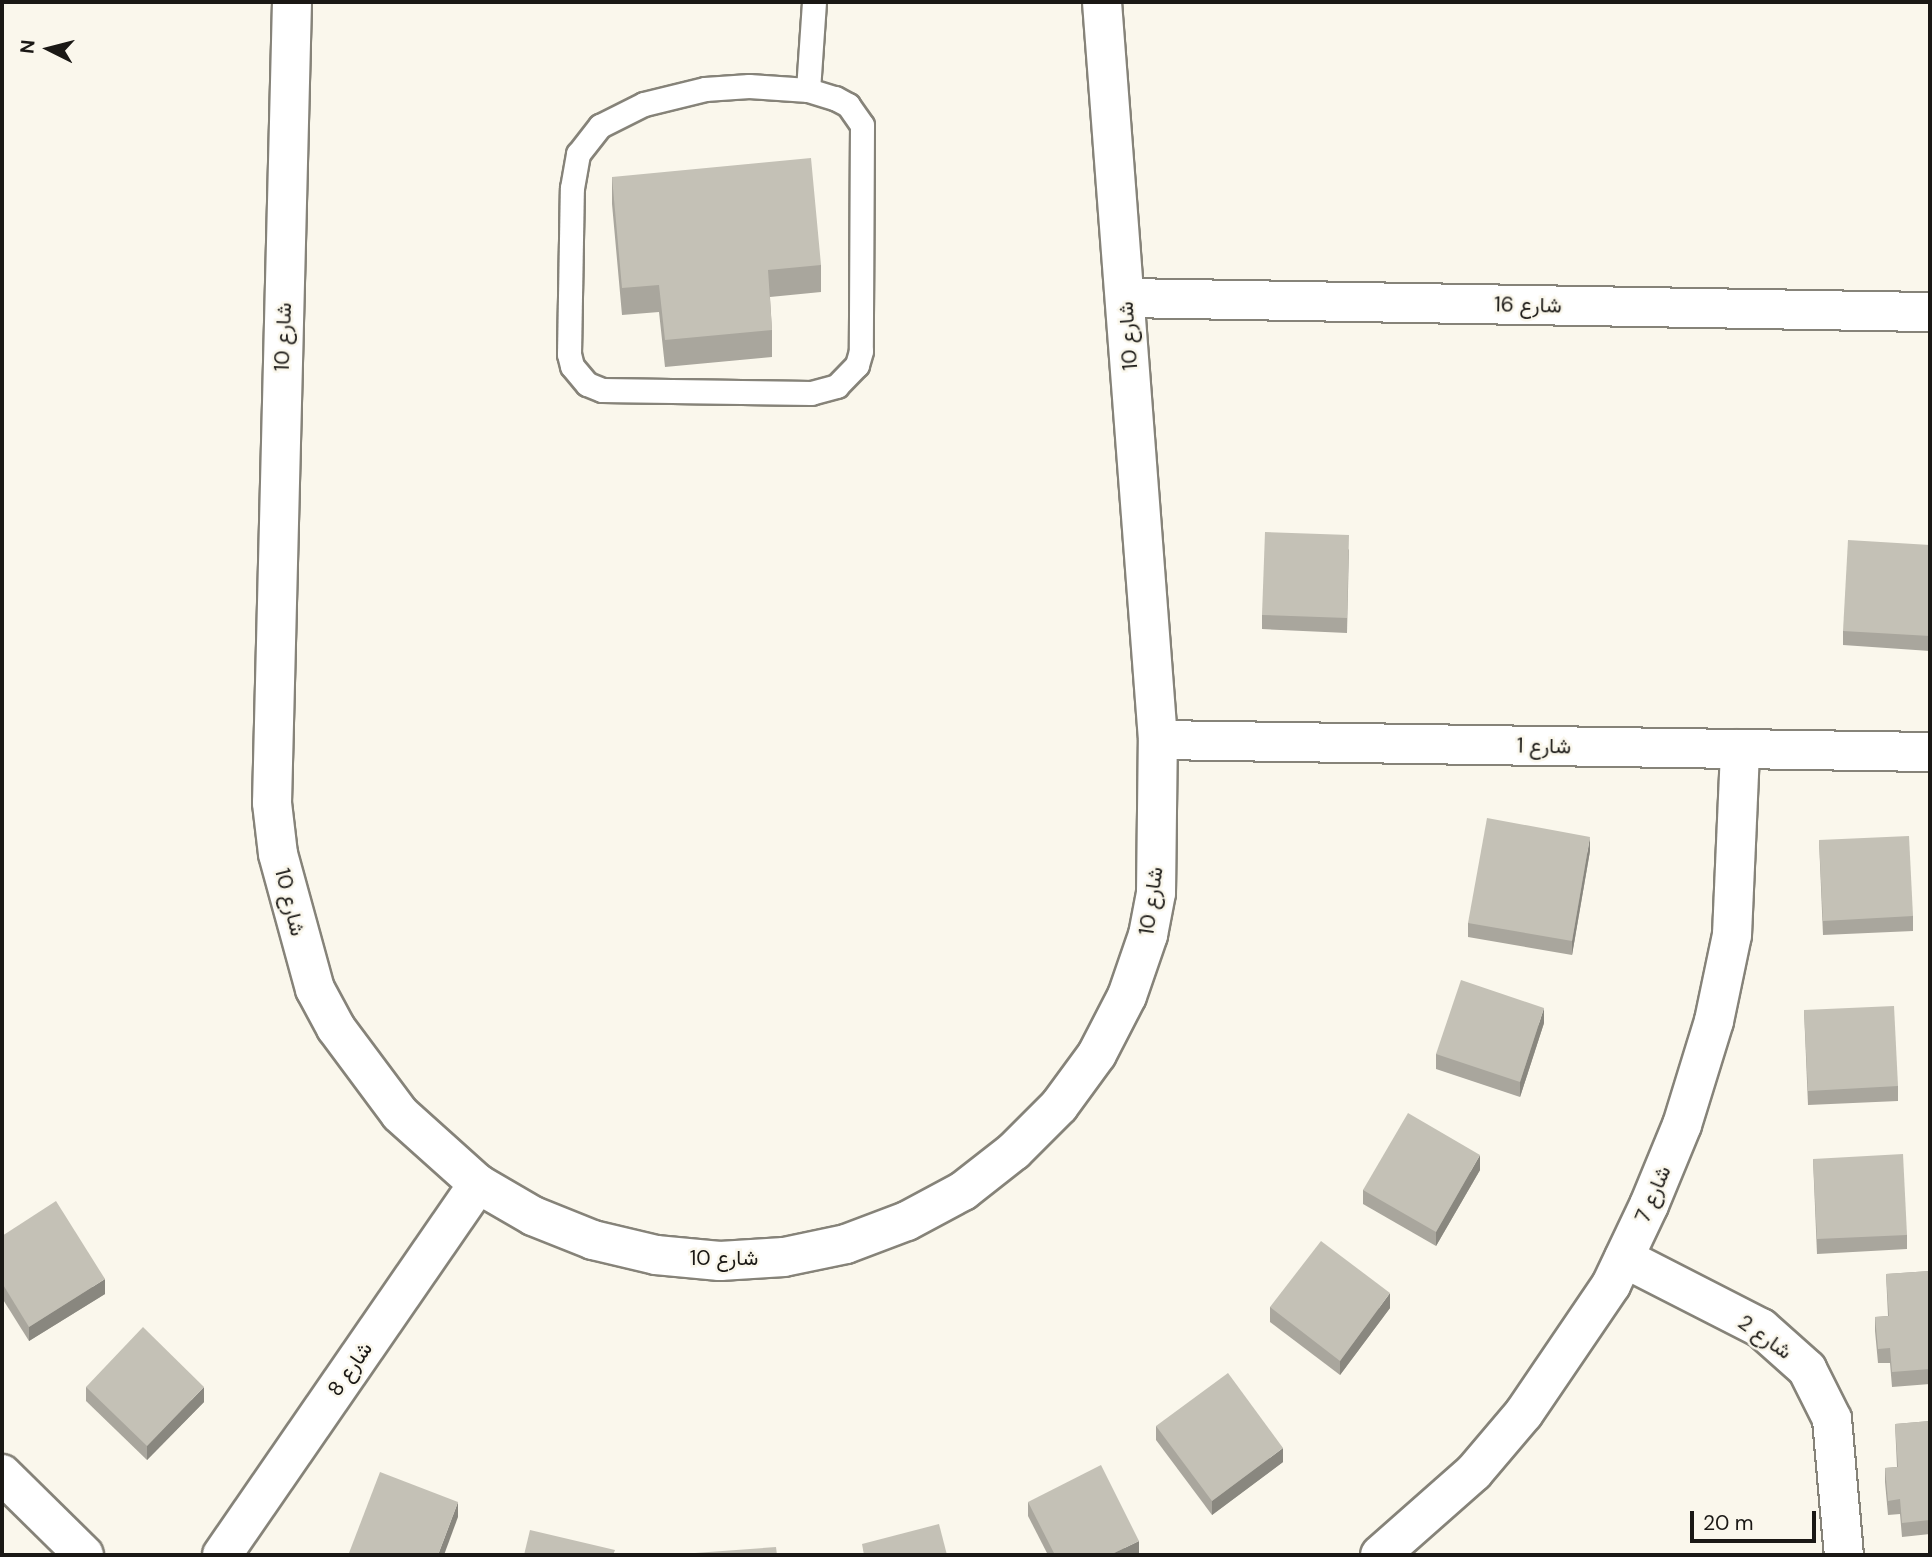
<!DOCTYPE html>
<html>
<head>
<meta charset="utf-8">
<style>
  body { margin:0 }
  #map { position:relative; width:1932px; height:1557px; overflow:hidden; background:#faf7ec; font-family:"DM Sans",Vazirmatn,sans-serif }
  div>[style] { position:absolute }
  .roads { filter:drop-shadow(2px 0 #868379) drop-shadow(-2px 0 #868379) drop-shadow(0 2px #868379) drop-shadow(0 -2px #868379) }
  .service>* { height:23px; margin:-11.5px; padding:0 11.5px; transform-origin:11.5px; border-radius:11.5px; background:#fff }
  .minor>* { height:38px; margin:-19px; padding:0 19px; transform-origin:19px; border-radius:19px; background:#fff }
  .wall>* { inset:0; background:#a9a69d }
  .shaded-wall>* { inset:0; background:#89877f }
  .building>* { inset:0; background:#c4c1b6 }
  span { translate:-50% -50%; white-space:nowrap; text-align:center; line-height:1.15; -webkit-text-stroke:5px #faf7ec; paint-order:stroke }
  .street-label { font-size:21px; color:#1a1815 }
  .frame { position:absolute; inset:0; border:4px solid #1a1815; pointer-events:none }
  .north { position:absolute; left:14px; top:14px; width:70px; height:70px; -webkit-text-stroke:5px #faf7ec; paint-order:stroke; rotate:276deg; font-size:19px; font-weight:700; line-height:28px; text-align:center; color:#1a1815 }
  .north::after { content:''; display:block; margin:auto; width:24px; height:32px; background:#1a1815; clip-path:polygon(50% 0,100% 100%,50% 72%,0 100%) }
  .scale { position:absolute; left:1690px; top:1511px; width:126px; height:32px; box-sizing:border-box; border:4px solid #1a1815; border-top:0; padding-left:9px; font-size:21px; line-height:24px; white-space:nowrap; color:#1a1815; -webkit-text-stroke:5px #faf7ec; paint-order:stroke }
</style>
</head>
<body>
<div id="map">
  <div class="roads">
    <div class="service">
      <div style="left:749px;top:86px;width:59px;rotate:3.9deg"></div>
      <div style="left:808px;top:90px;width:28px;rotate:17deg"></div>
      <div style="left:835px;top:98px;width:15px;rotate:28deg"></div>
      <div style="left:848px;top:105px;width:24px;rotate:55deg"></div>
      <div style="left:862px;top:125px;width:226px;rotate:90.3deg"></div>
      <div style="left:861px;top:351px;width:15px;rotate:106deg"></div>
      <div style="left:857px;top:365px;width:29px;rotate:134deg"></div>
      <div style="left:837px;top:386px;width:27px;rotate:165deg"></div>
      <div style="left:811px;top:393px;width:209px;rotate:-179.2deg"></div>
      <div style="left:602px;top:390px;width:16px;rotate:-158deg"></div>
      <div style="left:587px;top:384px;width:23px;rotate:-130deg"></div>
      <div style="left:572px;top:366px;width:12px;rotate:-104deg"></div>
      <div style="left:569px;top:354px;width:166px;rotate:-89deg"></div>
      <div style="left:572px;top:188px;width:35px;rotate:-80deg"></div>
      <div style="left:578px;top:154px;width:36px;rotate:-52deg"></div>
      <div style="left:600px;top:126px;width:49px;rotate:-26.6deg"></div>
      <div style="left:644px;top:104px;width:63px;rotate:-13.8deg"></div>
      <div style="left:705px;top:89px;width:44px;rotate:-3.9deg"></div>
      <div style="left:808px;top:90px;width:88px;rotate:-86.1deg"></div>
    </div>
    <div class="minor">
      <div style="left:292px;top:2px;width:801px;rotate:91.43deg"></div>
      <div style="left:272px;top:803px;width:51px;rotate:83.3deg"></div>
      <div style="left:278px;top:854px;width:140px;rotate:74.7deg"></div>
      <div style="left:315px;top:989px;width:44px;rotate:61.7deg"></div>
      <div style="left:336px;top:1028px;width:107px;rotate:53.3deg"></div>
      <div style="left:400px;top:1114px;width:105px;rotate:41.9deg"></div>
      <div style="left:478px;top:1184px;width:64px;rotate:30.2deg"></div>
      <div style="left:533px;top:1216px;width:65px;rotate:21.8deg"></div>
      <div style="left:593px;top:1240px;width:65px;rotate:13.4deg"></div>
      <div style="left:656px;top:1255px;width:64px;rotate:5.4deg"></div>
      <div style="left:720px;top:1261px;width:64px;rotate:-3.6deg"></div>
      <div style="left:784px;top:1257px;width:63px;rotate:-11.8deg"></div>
      <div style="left:846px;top:1244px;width:65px;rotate:-20.7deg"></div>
      <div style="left:907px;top:1221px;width:64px;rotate:-28.2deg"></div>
      <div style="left:963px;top:1191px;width:65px;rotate:-38.1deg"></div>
      <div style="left:1014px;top:1151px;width:64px;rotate:-45deg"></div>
      <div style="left:1059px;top:1106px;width:64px;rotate:-53.8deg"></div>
      <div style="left:1097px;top:1054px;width:65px;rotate:-62.7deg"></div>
      <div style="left:1127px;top:996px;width:65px;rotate:-71deg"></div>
      <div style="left:1148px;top:935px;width:43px;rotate:-79.2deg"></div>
      <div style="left:1156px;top:893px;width:153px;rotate:-89.3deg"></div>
      <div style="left:1158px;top:740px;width:740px;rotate:-94.34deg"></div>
      <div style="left:1125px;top:298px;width:805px;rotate:1deg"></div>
      <div style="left:1158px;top:740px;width:772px;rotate:0.89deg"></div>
      <div style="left:1624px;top:1258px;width:154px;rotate:27.1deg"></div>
      <div style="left:1761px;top:1328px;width:62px;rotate:41.7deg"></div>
      <div style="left:1807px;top:1369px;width:56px;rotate:63.4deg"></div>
      <div style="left:1832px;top:1419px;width:137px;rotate:85deg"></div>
      <div style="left:2px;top:1474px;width:115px;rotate:44.6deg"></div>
      <div style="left:222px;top:1555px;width:451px;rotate:-55.4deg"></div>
      <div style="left:1380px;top:1555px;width:125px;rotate:-41.4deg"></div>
      <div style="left:1474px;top:1472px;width:77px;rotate:-49.7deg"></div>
      <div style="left:1524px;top:1413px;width:155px;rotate:-55.8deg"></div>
      <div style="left:1611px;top:1285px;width:89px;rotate:-64.6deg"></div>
      <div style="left:1649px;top:1205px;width:87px;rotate:-67.6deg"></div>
      <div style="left:1682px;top:1125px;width:109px;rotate:-72.9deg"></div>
      <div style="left:1714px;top:1021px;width:88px;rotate:-78.2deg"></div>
      <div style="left:1732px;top:935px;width:186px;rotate:-87.5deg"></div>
    </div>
  </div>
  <div class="wall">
    <div style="clip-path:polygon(612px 177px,821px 265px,821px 292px,770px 297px,772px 330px,772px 357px,665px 367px,659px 312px,622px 315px,612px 204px)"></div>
    <div style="clip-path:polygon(1930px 545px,1930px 651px,1843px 645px,1843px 631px)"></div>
    <div style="clip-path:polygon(1349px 549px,1347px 633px,1262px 629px,1262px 615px)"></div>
    <div style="clip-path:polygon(1819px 840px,1913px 916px,1913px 931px,1823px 935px)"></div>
    <div style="clip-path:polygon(1590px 851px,1572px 955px,1468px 937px,1468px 923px)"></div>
    <div style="clip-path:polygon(1804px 1010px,1898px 1086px,1898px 1101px,1808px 1105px)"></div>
    <div style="clip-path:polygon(1544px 1023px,1520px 1097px,1436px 1069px,1436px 1054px)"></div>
    <div style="clip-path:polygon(1813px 1159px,1907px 1235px,1907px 1249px,1817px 1254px)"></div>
    <div style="clip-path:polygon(1480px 1170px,1436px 1246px,1363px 1204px,1363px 1190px)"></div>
    <div style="clip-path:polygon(2px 1236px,105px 1294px,29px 1341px,2px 1298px)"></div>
    <div style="clip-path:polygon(1930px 1271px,1930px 1384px,1892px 1387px,1890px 1363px,1878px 1363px,1875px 1331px,1875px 1317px,1888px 1316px,1886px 1274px)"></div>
    <div style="clip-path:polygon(1270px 1307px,1390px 1308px,1340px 1375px,1270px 1322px)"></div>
    <div style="clip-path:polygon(86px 1387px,204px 1402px,147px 1460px,86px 1401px)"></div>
    <div style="clip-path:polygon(1930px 1421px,1930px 1534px,1902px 1537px,1900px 1514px,1888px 1515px,1885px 1482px,1885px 1468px,1897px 1467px,1895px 1424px)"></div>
    <div style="clip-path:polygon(1156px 1426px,1283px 1462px,1212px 1515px,1156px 1440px)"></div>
    <div style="clip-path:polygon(1028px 1502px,1139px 1555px,1048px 1555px,1028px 1516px)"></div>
  </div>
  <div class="shaded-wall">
    <div style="clip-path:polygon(1590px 837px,1590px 851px,1572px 955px,1572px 941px)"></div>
    <div style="clip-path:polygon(1544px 1008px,1544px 1023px,1520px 1097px,1520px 1082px)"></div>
    <div style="clip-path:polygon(1480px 1155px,1480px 1170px,1436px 1246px,1436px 1232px)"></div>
    <div style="clip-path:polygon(105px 1279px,105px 1294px,29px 1341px,29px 1327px)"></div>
    <div style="clip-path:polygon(1390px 1293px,1390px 1308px,1340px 1375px,1340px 1361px)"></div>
    <div style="clip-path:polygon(204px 1387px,204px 1402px,147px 1460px,147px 1446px)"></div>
    <div style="clip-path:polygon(1283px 1448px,1283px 1462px,1212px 1515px,1212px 1501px)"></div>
    <div style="clip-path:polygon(458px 1502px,458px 1517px,444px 1555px,438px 1555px)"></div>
    <div style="clip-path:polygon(1139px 1541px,1139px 1555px,1110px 1555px)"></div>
  </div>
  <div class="building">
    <div style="clip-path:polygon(811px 158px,821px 265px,768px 270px,772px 330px,665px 340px,659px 285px,622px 288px,612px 177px)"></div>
    <div style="clip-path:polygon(1265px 532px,1349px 535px,1347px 618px,1262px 615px)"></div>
    <div style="clip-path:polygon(1848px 540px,1930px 545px,1930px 636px,1843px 631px)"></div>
    <div style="clip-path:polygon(1487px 818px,1590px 837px,1572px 941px,1468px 923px)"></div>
    <div style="clip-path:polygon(1909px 836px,1913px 916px,1823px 921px,1819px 840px)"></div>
    <div style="clip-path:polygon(1461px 980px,1544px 1008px,1520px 1082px,1436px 1054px)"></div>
    <div style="clip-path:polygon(1894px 1006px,1898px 1086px,1808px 1091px,1804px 1010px)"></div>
    <div style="clip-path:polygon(1408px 1113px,1480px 1155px,1436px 1232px,1363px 1190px)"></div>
    <div style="clip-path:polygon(1903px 1154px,1907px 1235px,1817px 1239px,1813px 1159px)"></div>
    <div style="clip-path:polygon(56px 1201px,105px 1279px,29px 1327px,2px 1283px,2px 1236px)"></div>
    <div style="clip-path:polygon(1321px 1241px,1390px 1293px,1340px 1361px,1270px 1307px)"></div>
    <div style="clip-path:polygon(1930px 1271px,1930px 1369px,1892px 1372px,1890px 1348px,1878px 1349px,1875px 1317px,1889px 1316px,1886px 1274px)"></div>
    <div style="clip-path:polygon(143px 1327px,204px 1387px,147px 1446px,86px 1387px)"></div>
    <div style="clip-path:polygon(1228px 1373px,1283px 1448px,1212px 1501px,1156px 1426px)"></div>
    <div style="clip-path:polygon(1930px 1421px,1930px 1520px,1902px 1523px,1900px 1499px,1888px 1501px,1885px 1468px,1898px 1467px,1895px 1424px)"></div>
    <div style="clip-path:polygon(1101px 1465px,1139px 1541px,1110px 1555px,1055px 1555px,1028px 1502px)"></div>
    <div style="clip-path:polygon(380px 1472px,458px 1502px,438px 1555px,354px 1555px,349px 1553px)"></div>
    <div style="clip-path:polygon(939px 1524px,947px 1555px,864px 1555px,862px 1544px)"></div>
    <div style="clip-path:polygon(530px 1530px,615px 1550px,613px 1555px,524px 1555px)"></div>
    <div style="clip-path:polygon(776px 1547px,777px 1555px,695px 1555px,695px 1553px)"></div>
  </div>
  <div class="street-label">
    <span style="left:1528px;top:305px;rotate:1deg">شارع 16</span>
    <span style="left:1128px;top:336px;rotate:-94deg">شارع 10</span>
    <span style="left:283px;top:337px;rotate:-88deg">شارع 10</span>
    <span style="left:1544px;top:746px;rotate:1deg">شارع 1</span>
    <span style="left:1151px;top:901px;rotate:-82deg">شارع 10</span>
    <span style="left:290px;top:902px;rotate:76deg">شارع 10</span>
    <span style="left:1653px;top:1194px;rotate:-67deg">شارع 7</span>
    <span style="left:724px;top:1258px">شارع 10</span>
    <span style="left:1765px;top:1337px;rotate:35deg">شارع 2</span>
    <span style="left:350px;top:1369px;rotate:-55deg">شارع 8</span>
  </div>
  <div class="frame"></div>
  <div class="north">N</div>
  <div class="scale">20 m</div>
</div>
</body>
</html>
